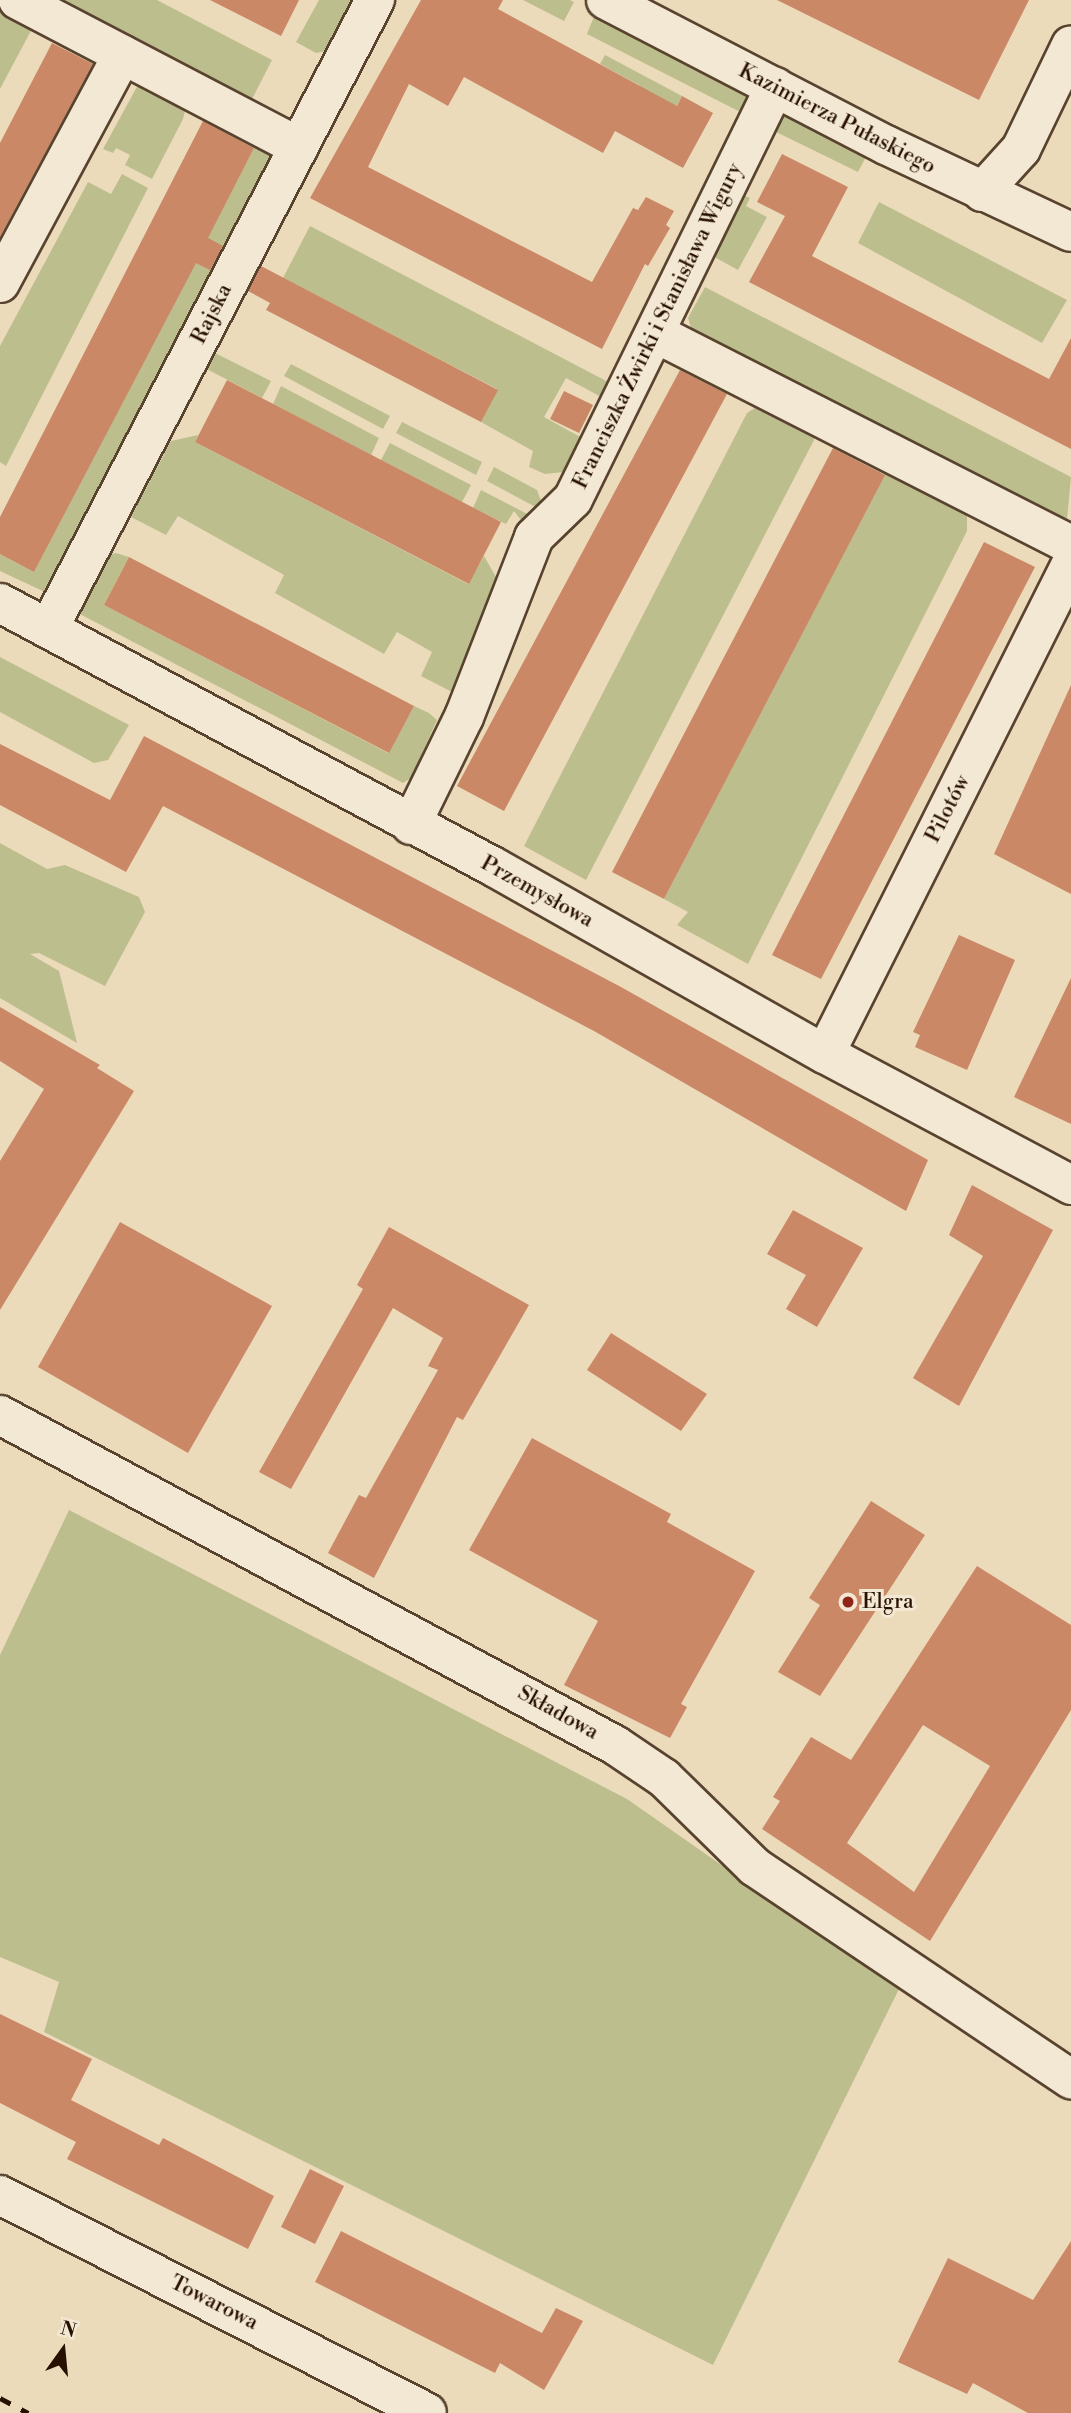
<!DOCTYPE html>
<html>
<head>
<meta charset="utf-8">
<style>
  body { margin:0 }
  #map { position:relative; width:1071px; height:2413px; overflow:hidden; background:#ecdbbb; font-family:"Libre Bodoni",serif }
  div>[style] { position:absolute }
  .green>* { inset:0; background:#bdbe8d }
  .building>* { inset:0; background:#ca8866 }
  .roads { filter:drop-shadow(2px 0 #58432f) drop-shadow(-2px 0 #58432f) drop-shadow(0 2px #58432f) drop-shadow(0 -2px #58432f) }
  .minor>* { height:38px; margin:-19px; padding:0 19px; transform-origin:19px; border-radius:19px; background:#f3e8d3 }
  .rail>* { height:5px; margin-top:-2.5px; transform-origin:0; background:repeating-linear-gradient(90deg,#271000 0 12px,transparent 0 24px) }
  .dots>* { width:19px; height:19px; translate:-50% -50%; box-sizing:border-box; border:4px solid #f3e8d3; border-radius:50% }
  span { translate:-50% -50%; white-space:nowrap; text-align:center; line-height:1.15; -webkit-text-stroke:6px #f3e8d3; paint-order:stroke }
  .street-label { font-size:21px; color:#271000 }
  .poi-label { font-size:21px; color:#271000 }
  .left { translate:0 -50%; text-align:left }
  .north { position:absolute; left:28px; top:2315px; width:70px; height:70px; -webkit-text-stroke:5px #f3e8d3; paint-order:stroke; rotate:15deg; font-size:19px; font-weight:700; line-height:28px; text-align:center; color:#271000 }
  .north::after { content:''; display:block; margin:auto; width:24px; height:32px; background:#271000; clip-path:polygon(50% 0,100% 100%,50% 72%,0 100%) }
</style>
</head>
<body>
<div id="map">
  <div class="green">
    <div style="clip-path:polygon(47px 0,157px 0,272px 60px,249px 105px)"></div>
    <div style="clip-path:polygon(319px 0,357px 0,331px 50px,316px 53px,296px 42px)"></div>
    <div style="clip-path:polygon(523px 0,570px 0,574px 2px,564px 21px)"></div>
    <div style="clip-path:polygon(0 4px,34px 25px,0 89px)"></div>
    <div style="clip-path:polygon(595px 14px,748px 90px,754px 106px,752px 118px,587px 34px)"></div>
    <div style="clip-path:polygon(605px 55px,682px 96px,665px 128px,639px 85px,600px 64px)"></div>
    <div style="clip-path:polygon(139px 83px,187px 103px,183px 119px,152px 179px,125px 165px,130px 155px,116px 148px,113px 153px,103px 149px)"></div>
    <div style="clip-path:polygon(784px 110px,868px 153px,858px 172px,774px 131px)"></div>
    <div style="clip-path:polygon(256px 144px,273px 154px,271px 174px,47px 593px,0 571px,0 554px,34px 572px)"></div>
    <div style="clip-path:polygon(122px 174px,148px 188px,6px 466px,0 462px,0 346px,88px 182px,111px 194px)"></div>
    <div style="clip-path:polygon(743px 195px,750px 198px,746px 206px,767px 217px,738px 270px,716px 258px,717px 247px)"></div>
    <div style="clip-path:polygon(879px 202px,1067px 300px,1042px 343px,858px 243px)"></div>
    <div style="clip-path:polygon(310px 226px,612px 384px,603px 398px,566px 378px,544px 417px,584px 439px,564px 472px,545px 474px,529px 467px,533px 451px,481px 422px,497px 389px,283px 278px)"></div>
    <div style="clip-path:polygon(705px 287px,1071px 477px,1067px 520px,1054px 523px,692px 331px,688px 318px)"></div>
    <div style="clip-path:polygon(209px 350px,271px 381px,262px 398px,201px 366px)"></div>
    <div style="clip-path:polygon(291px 364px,390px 416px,383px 429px,284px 376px)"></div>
    <div style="clip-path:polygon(281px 386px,379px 438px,371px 455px,273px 404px)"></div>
    <div style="clip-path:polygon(761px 404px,811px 428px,814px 440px,586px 880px,524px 846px,747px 413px)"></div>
    <div style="clip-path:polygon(402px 422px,482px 462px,476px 475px,396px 433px)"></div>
    <div style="clip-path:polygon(198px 435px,195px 442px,468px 584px,484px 556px,505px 593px,454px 693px,421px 676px,432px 652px,397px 632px,384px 654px,275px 593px,284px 575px,178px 516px,166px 535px,131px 517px,171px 441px)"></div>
    <div style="clip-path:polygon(390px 443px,471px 485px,462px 502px,381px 460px)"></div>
    <div style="clip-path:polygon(494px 467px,537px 490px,545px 512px,487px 481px)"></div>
    <div style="clip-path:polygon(888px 468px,967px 511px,967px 531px,748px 964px,677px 925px,688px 912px,664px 899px)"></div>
    <div style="clip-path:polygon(481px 490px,541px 521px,534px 537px,514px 511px,506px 524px,473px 508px)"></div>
    <div style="clip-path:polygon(116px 553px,129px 557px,104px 605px,388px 753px,414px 706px,429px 713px,437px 720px,411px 778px,403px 783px,76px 612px,104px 556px)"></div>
    <div style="clip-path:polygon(0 657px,129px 725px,108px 760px,94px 763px,0 712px)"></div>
    <div style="clip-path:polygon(0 843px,47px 869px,65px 865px,139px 897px,145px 912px,105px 986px,39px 953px,30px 954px,59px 971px,77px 1043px,0 998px)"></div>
    <div style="clip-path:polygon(69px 1510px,627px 1799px,899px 1989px,713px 2365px,44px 2032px,59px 1982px,0 1957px,0 1655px)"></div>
  </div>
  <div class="building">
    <div style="clip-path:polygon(210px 0,299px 0,281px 36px)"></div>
    <div style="clip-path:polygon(421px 0,503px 0,498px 9px,677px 106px,682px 96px,713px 113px,683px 168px,615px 131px,603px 153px,464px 77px,448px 106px,409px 84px,368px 167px,592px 282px,633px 208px,638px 210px,646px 197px,674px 211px,666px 225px,670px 228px,648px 266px,645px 264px,602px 349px,310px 198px)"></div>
    <div style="clip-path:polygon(777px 0,1029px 0,979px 100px)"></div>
    <div style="clip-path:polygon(52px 43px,93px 64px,0 237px,0 143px)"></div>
    <div style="clip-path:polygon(203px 121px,254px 148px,208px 238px,223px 246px,210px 270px,196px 263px,34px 572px,0 554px,0 517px)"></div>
    <div style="clip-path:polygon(782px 154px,848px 187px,812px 256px,1049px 379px,1071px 338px,1071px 449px,749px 282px,785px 216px,757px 202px)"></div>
    <div style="clip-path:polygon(261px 266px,498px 390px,481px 422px,266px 310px,270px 303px,248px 291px)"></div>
    <div style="clip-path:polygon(680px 370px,727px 394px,504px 811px,457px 786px)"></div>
    <div style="clip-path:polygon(227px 380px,501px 522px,469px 584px,195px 442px)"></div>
    <div style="clip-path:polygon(564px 391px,593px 405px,579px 433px,550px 419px)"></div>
    <div style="clip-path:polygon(833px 448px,885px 475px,664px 899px,612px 872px)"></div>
    <div style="clip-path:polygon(984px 542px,1035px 567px,821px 979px,772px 955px)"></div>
    <div style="clip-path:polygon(129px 557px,414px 706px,389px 753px,104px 605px)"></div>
    <div style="clip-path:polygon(1071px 685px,1071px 894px,994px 854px)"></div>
    <div style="clip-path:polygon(144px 736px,621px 987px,928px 1160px,906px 1211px,594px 1031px,163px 806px,126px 872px,0 805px,0 744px,110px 800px)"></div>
    <div style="clip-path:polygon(959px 935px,1015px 960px,967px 1070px,915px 1047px,920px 1035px,913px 1032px)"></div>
    <div style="clip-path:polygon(1071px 978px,1071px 1124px,1014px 1097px)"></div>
    <div style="clip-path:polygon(0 1007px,100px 1065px,97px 1068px,134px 1091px,0 1310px,0 1161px,44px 1089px,0 1061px)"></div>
    <div style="clip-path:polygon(972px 1185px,1053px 1230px,959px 1406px,913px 1378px,983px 1256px,949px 1235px)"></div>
    <div style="clip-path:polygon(793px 1210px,863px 1248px,817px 1327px,786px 1309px,806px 1275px,767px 1254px)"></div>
    <div style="clip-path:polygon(120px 1222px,272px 1306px,188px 1453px,38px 1367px)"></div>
    <div style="clip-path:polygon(389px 1227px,529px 1305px,463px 1420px,457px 1417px,374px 1578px,328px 1553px,359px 1495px,366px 1498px,438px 1370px,428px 1366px,443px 1338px,393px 1308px,291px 1489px,259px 1472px,363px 1289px,357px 1285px)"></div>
    <div style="clip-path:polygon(611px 1333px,707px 1394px,681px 1431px,587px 1370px)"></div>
    <div style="clip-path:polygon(532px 1438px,671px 1514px,667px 1522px,755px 1571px,681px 1704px,687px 1707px,670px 1738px,564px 1685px,598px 1621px,469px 1550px)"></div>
    <div style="clip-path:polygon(871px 1501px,925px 1535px,820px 1696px,778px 1672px,820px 1605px,809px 1598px)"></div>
    <div style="clip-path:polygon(evenodd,977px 1566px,1071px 1625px,1071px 1710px,930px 1941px,762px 1829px,780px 1801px,773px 1797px,811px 1737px,851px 1760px,977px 1566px,923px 1725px,990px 1766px,914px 1892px,847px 1843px,923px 1725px)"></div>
    <div style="clip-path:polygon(0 2014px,92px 2059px,71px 2100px,159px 2145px,163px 2138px,274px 2196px,248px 2249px,67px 2159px,76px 2142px,0 2103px)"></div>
    <div style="clip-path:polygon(310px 2169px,344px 2186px,315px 2244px,281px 2227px)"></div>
    <div style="clip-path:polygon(341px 2231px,542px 2333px,556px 2308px,583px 2321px,544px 2390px,500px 2363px,495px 2373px,315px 2282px)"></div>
    <div style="clip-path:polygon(1071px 2241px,1071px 2413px,1028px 2413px,973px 2383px,967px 2394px,898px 2362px,948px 2258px,1033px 2300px)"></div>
  </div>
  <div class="roads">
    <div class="minor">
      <div style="left:18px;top:0;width:317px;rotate:27.6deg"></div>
      <div style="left:606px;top:0;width:315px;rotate:27.4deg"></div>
      <div style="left:886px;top:145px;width:204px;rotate:25.2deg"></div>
      <div style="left:982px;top:192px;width:58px;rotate:-47.8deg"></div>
      <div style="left:1021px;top:149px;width:115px;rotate:-64.3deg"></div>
      <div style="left:0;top:283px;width:259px;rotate:-61.8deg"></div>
      <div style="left:655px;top:333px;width:467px;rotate:27deg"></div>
      <div style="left:0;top:603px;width:560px;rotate:28.12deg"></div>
      <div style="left:494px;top:867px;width:380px;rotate:29.5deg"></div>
      <div style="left:825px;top:1054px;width:279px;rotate:28deg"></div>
      <div style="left:49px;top:628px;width:708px;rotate:-62.57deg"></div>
      <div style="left:411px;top:825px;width:120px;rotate:-63.9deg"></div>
      <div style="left:464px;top:717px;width:193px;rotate:-68.7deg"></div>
      <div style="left:534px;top:537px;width:54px;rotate:-44.3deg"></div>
      <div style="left:573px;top:499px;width:459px;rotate:-63.9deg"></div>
      <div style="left:825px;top:1054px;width:548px;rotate:-63.34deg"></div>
      <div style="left:0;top:1415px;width:698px;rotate:28.22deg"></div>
      <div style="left:615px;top:1745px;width:59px;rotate:34deg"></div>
      <div style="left:664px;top:1778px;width:127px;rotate:44.4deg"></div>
      <div style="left:755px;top:1867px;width:381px;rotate:33.9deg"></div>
      <div style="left:0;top:2195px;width:479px;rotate:27deg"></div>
    </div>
  </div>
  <div class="rail">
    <div style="left:0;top:2398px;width:32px;rotate:28deg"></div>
  </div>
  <div class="dots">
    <div style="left:848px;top:1602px;background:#8f2418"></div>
  </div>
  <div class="street-label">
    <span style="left:837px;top:119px;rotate:27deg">Kazimierza Pułaskiego</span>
    <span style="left:212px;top:314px;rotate:-63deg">Rajska</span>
    <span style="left:658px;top:326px;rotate:-64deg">Franciszka Żwirki i Stanisława Wigury</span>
    <span style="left:948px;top:809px;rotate:-63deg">Pilotów</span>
    <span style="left:537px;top:892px;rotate:29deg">Przemysłowa</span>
    <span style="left:558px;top:1713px;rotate:29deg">Składowa</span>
    <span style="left:214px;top:2303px;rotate:27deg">Towarowa</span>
  </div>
  <div class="poi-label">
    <span class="left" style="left:862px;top:1602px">Elgra</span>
  </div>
  <div class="north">N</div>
</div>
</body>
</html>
